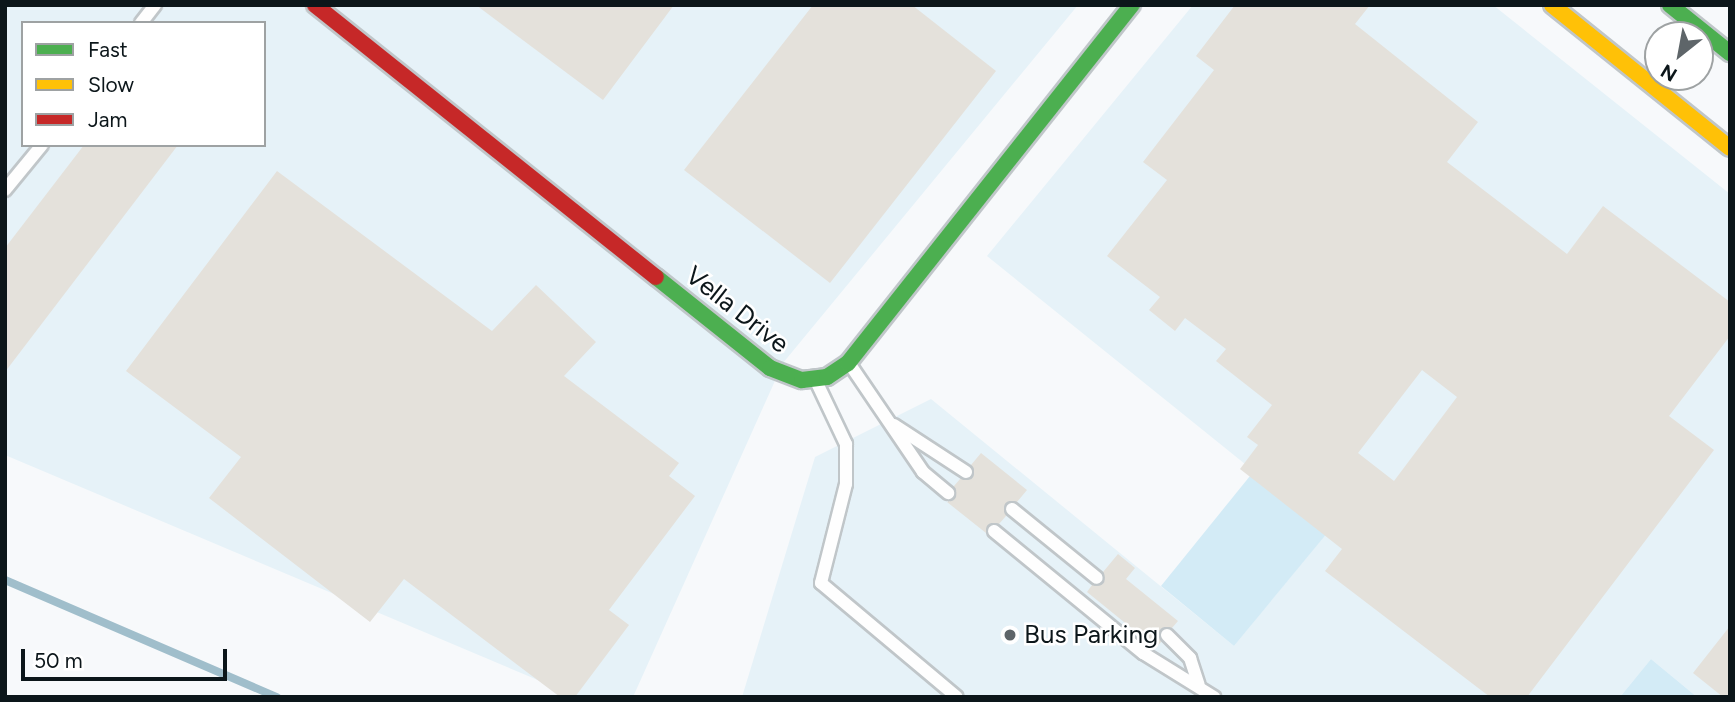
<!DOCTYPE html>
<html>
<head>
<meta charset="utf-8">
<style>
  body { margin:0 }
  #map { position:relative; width:1735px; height:702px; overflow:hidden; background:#f7f9fb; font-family:Figtree,sans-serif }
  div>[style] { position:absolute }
  .built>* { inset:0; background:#e6f2f8 }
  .green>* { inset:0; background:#d3ebf6 }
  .stream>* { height:8px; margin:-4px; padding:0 4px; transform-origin:4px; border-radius:4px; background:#a0becb }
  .building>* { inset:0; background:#e4e1db }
  .roads { filter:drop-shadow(2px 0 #c0c6c9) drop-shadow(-2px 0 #c0c6c9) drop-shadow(0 2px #c0c6c9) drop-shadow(0 -2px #c0c6c9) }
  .lane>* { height:12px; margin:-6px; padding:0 6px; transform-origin:6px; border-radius:6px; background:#fefefe }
  .fast>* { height:16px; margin:-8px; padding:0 8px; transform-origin:8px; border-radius:8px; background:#4caf50 }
  .slow>* { height:16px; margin:-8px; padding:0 8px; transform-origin:8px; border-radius:8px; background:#ffc107 }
  .jam>* { height:16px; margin:-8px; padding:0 8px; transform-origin:8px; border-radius:8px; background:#c62828 }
  .dots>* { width:19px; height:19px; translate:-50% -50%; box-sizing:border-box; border:4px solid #fff; border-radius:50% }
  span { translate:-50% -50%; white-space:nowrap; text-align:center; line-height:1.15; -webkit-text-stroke:5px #fff; paint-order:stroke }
  .street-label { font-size:26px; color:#0c161a }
  .poi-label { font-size:26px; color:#0c161a }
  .left { translate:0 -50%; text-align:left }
  .frame { position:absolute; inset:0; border:7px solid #0c161a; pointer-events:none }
  .legend { position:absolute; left:21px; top:21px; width:245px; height:126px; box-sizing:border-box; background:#fff; border:2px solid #9ea2a3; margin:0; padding:9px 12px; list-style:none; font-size:21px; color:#0c161a }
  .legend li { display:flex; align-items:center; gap:14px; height:35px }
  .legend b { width:35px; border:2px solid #9ea2a3 }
  .north { position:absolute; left:1644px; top:21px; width:70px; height:70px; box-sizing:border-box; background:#fff; border:2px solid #9ea2a3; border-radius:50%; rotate:211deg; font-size:19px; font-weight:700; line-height:28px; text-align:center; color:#0c161a }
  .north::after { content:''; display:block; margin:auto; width:24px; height:32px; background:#5e6569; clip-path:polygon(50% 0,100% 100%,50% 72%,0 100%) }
  .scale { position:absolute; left:21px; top:649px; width:206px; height:32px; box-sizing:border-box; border:4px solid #0c161a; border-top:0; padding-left:9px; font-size:21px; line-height:24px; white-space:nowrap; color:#0c161a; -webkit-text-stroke:5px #fff; paint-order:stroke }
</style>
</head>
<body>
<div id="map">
  <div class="built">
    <div style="clip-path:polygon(evenodd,5px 5px,1078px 5px,783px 363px,633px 697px,578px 697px,5px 455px,5px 5px,23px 23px,264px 23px,264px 145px,23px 145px,23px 23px)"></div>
    <div style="clip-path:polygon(1193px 5px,1493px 5px,1730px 194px,1730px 697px,1697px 697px,1651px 659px,1620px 697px,742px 697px,815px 457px,931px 399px,1234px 646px,1328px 531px,987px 256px)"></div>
  </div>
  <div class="green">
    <div style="clip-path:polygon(1254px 471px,1328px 532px,1234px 646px,1161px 586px)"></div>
    <div style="clip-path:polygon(1651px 659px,1697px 697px,1620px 697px)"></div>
  </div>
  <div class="stream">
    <div style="left:5px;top:580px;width:296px;rotate:23.3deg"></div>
  </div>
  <div class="building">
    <div style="clip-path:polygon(476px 5px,674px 5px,603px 100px)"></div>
    <div style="clip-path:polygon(813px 5px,912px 5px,996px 71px,830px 283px,684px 170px)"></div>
    <div style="clip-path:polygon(evenodd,1235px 5px,1370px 5px,1355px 24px,1478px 122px,1447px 162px,1567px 254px,1603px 206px,1730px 302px,1730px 336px,1669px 416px,1714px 450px,1527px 697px,1490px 697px,1325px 571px,1342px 549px,1240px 469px,1258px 445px,1247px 437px,1272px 405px,1216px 361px,1226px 349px,1185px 318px,1175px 331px,1149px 310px,1160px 297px,1107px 256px,1167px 180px,1143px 162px,1214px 70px,1196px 56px,1235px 5px,1422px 370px,1457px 397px,1394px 481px,1358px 453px,1422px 370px)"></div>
    <div style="clip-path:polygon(84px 145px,178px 145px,5px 372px,5px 248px)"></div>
    <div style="clip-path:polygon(277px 171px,492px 331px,536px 285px,596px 342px,564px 376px,679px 463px,669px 476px,695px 496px,609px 610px,629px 625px,575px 697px,560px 697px,404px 579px,370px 622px,209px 498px,241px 457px,126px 371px)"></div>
    <div style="clip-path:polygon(981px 453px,1027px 490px,1017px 502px,1006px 503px,1006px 516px,999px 524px,988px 525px,986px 533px,947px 502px,955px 498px,954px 486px,960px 479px,973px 477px,971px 465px)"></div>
    <div style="clip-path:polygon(1118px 554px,1135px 568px,1126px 579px,1178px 621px,1172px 628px,1160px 629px,1161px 642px,1156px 648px,1087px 592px,1092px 585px,1103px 584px,1103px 572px)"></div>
    <div style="clip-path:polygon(1730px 626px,1730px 697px,1723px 697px,1693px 673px)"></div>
  </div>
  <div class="roads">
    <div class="lane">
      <div style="left:141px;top:23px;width:23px;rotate:-52deg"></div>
      <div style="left:5px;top:190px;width:58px;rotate:-50.6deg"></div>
      <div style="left:851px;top:366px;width:128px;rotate:55.8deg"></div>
      <div style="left:923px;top:472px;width:33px;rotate:40deg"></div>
      <div style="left:817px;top:383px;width:68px;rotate:64.6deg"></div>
      <div style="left:846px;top:444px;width:40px;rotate:90deg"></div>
      <div style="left:846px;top:484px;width:102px;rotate:104.2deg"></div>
      <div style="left:821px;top:583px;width:177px;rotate:40deg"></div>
      <div style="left:894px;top:425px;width:86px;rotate:33.1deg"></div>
      <div style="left:1012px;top:509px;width:109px;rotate:39.1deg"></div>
      <div style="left:994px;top:531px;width:193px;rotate:39.3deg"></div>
      <div style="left:1143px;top:653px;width:84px;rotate:31.8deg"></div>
      <div style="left:1167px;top:635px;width:33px;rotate:45deg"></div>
      <div style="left:1190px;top:658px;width:28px;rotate:72deg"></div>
    </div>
    <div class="fast">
      <div style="left:1670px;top:5px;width:77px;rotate:38.7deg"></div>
      <div style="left:656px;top:277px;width:146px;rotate:38.6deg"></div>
      <div style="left:770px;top:368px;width:34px;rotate:21deg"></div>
      <div style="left:802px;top:380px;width:25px;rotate:-7deg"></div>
      <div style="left:827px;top:377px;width:25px;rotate:-34deg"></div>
      <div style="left:848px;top:363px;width:457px;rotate:-51.6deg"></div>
    </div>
    <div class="slow">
      <div style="left:1552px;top:5px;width:228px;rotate:38.8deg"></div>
    </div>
    <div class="jam">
      <div style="left:315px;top:5px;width:436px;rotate:38.6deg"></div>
    </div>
  </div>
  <div class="dots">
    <div style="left:1010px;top:635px;background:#5e6569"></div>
  </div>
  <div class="street-label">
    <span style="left:737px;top:310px;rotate:38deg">Vella Drive</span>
  </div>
  <div class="poi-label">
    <span class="left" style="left:1024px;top:635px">Bus Parking</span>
  </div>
  <div class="frame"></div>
  <ul class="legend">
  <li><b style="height:9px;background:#4caf50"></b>Fast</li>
  <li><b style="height:9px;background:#ffc107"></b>Slow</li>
  <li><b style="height:9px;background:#c62828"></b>Jam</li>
  </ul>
  <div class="north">N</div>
  <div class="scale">50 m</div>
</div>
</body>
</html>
